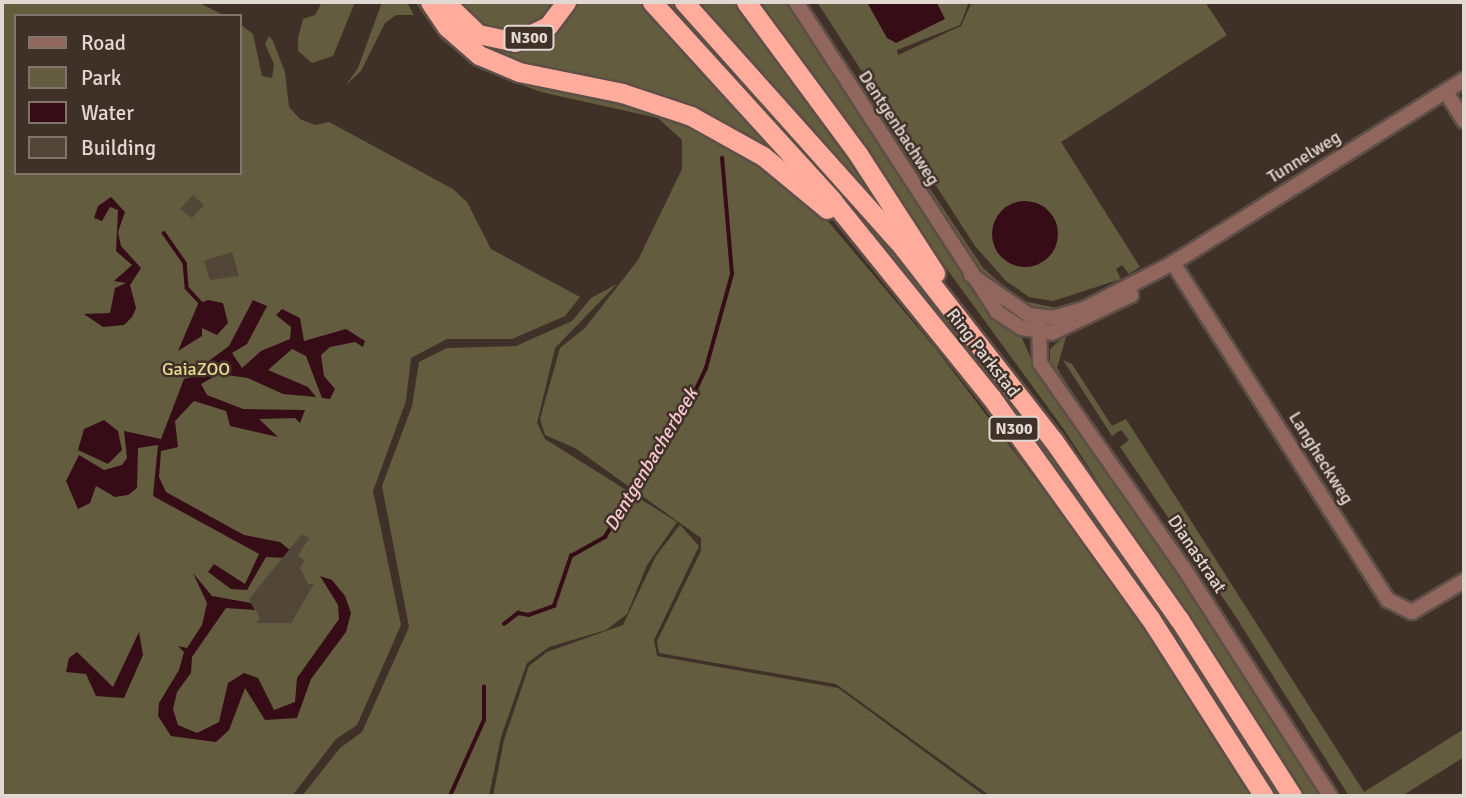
<!DOCTYPE html>
<html>
<head>
<meta charset="utf-8">
<style>
  body { margin:0 }
  #map { position:relative; width:1466px; height:798px; overflow:hidden; background:#403128; font-family:Signika,sans-serif }
  div>[style] { position:absolute }
  .green>* { inset:0; background:#635c3e }
  .water>* { inset:0; background:#360d17 }
  .round { border-radius:50% }
  .stream>* { height:3.5px; margin:-1.75px; padding:0 1.75px; transform-origin:1.75px; border-radius:1.75px; background:#360d17 }
  .building>* { inset:0; background:#514637 }
  .roads { filter:drop-shadow(2px 0 #5d4f47) drop-shadow(-2px 0 #5d4f47) drop-shadow(0 2px #5d4f47) drop-shadow(0 -2px #5d4f47) }
  .minor>* { height:14px; margin:-7px; padding:0 7px; transform-origin:7px; border-radius:7px; background:#90665d }
  .highway>* { height:19px; margin:-9.5px; padding:0 9.5px; transform-origin:9.5px; border-radius:9.5px; background:#ffac9d }
  span { translate:-50% -50%; white-space:nowrap; text-align:center; line-height:1.15; -webkit-text-stroke:5px #403128; paint-order:stroke }
  .shield-label span { padding:2px 5px; background:#403128; border:2px solid; border-radius:5px; -webkit-text-stroke-width:0 }
  .shield-label { font-size:16px; color:#e2d8d2; font-weight:700 }
  .street-label { font-size:18px; color:#e2d8d2 }
  .park-label { font-size:18px; color:#ecda90 }
  .water-label { font-size:19px; color:#f9c7ce; font-style:italic }
  .frame { position:absolute; inset:0; border:4px solid #e2d8d2; pointer-events:none }
  .legend { position:absolute; left:14px; top:14px; width:228px; height:161px; box-sizing:border-box; background:#403128; border:2px solid #81746c; margin:0; padding:9px 12px; list-style:none; font-size:21px; color:#e2d8d2 }
  .legend li { display:flex; align-items:center; gap:14px; height:35px }
  .legend b { width:35px; border:2px solid #81746c }
</style>
</head>
<body>
<div id="map">
  <div class="green">
    <div style="clip-path:polygon(2px 2px,198px 2px,225px 16px,16px 16px,16px 173px,240px 173px,240px 24px,253px 34px,262px 76px,272px 78px,274px 64px,265px 44px,269px 36px,273px 41px,285px 72px,289px 107px,300px 119px,315px 125px,329px 122px,453px 189px,467px 202px,491px 249px,580px 297px,565px 316px,512px 339px,447px 339px,411px 358px,406px 401px,373px 491px,401px 625px,357px 725px,336px 739px,292px 796px,2px 796px)"></div>
    <div style="clip-path:polygon(322px 2px,355px 2px,333px 56px,312px 63px,298px 51px,298px 38px,303px 19px,315px 15px)"></div>
    <div style="clip-path:polygon(382px 2px,407px 2px,414px 15px,396px 15px,385px 23px,361px 71px,346px 85px,358px 68px)"></div>
    <div style="clip-path:polygon(415px 2px,424px 2px,453px 40px,634px 101px,738px 147px,810px 200px,936px 349px,1134px 609px,1255px 796px,990px 796px,836px 684px,659px 653px,657px 641px,701px 551px,701px 538px,575px 448px,545px 435px,540px 419px,560px 348px,585px 328px,638px 260px,682px 169px,682px 140px,658px 118px,541px 92px,480px 69px,441px 39px)"></div>
    <div style="clip-path:polygon(441px 2px,506px 46px,571px 2px,641px 2px,795px 169px,731px 131px,491px 55px)"></div>
    <div style="clip-path:polygon(451px 2px,561px 2px,540px 27px,496px 36px)"></div>
    <div style="clip-path:polygon(660px 2px,675px 2px,826px 168px,993px 371px,1133px 563px,1285px 796px,1272px 796px,1157px 617px)"></div>
    <div style="clip-path:polygon(693px 2px,740px 2px,873px 189px,868px 190px,831px 153px)"></div>
    <div style="clip-path:polygon(752px 2px,788px 2px,976px 297px,1021px 336px,1034px 365px,1155px 537px,1323px 796px,1302px 796px,1065px 431px)"></div>
    <div style="clip-path:polygon(805px 2px,983px 268px,1020px 300px,1060px 309px,1032px 310px,978px 269px)"></div>
    <div style="clip-path:polygon(evenodd,817px 2px,867px 2px,887px 38px,937px 3px,927px 2px,969px 2px,960px 25px,897px 50px,898px 55px,961px 26px,972px 2px,1205px 2px,1227px 35px,1061px 142px,1140px 267px,1129px 274px,1122px 265px,1116px 269px,1121px 279px,1053px 301px,1029px 297px,1006px 281px,975px 246px,817px 2px,1038px 204px,1056px 225px,1054px 247px,1039px 263px,1011px 264px,998px 253px,995px 221px,1038px 204px)"></div>
    <div style="clip-path:polygon(617px 284px,555px 348px,537px 423px,545px 439px,677px 522px,647px 565px,627px 614px,606px 630px,549px 647px,527px 663px,501px 737px,489px 796px,302px 796px,340px 748px,362px 732px,409px 627px,382px 486px,412px 406px,419px 362px,447px 348px,516px 346px,572px 321px,591px 298px)"></div>
    <div style="clip-path:polygon(1067px 334px,1057px 368px,1103px 441px,1050px 366px,1050px 349px)"></div>
    <div style="clip-path:polygon(1063px 360px,1072px 364px,1112px 426px,1126px 419px,1364px 792px,1464px 729px,1464px 757px,1402px 796px,1349px 796px,1234px 614px,1120px 447px,1129px 440px,1121px 430px,1112px 436px)"></div>
    <div style="clip-path:polygon(680px 525px,699px 546px,654px 640px,657px 656px,838px 688px,985px 796px,493px 796px,504px 740px,529px 666px,547px 652px,623px 625px,656px 556px)"></div>
  </div>
  <div class="water">
    <div style="clip-path:polygon(867px 2px,937px 3px,945px 19px,896px 43px,887px 38px)"></div>
    <div style="clip-path:polygon(111px 197px,125px 212px,118px 232px,121px 246px,141px 268px,130px 285px,136px 308px,132px 317px,124px 325px,103px 327px,84px 314px,110px 313px,115px 288px,126px 283px,114px 281px,132px 265px,116px 251px,118px 210px,110px 207px,102px 221px,94px 218px,98px 206px)"></div>
    <div class="round" style="left:992px;top:201px;width:66px;height:66px"></div>
    <div style="clip-path:polygon(208px 300px,223px 303px,228px 323px,217px 335px,202px 328px,202px 336px,178px 351px,198px 304px)"></div>
    <div style="clip-path:polygon(253px 300px,267px 306px,247px 344px,232px 353px,242px 368px,261px 351px,290px 339px,291px 327px,276px 315px,282px 309px,300px 318px,304px 341px,346px 329px,365px 341px,363px 347px,355px 342px,330px 347px,321px 355px,324px 376px,335px 389px,330px 399px,322px 398px,306px 356px,292px 349px,268px 370px,308px 387px,316px 397px,283px 394px,248px 378px,219px 374px,201px 384px,207px 395px,243px 409px,305px 410px,300px 423px,295px 418px,259px 419px,278px 437px,230px 426px,226px 411px,194px 401px,175px 421px,178px 447px,161px 451px,159px 477px,166px 492px,244px 535px,280px 542px,291px 551px,286px 558px,266px 557px,247px 590px,231px 589px,208px 572px,214px 564px,245px 584px,259px 554px,153px 496px,158px 445px,138px 448px,137px 488px,128px 495px,115px 497px,96px 486px,90px 503px,78px 509px,66px 481px,79px 455px,104px 470px,122px 465px,127px 458px,124px 431px,161px 439px,184px 379px,203px 374px,206px 363px,229px 346px)"></div>
    <div style="clip-path:polygon(104px 420px,118px 431px,122px 450px,108px 464px,78px 450px,84px 429px)"></div>
    <div style="clip-path:polygon(193px 573px,212px 596px,251px 603px,255px 610px,226px 608px,192px 657px,191px 673px,177px 692px,173px 709px,178px 725px,197px 733px,219px 722px,228px 683px,244px 673px,258px 678px,274px 710px,295px 702px,297px 678px,339px 619px,338px 605px,320px 576px,332px 580px,345px 596px,351px 613px,346px 632px,311px 679px,297px 718px,265px 720px,245px 688px,229px 730px,216px 742px,171px 736px,158px 716px,159px 703px,179px 670px,184px 652px,178px 646px,187px 648px,202px 625px,207px 603px)"></div>
    <div style="clip-path:polygon(139px 632px,143px 655px,124px 698px,96px 696px,86px 674px,66px 672px,69px 658px,77px 652px,113px 687px)"></div>
  </div>
  <div class="stream">
    <div style="left:164px;top:233px;width:37px;rotate:55deg"></div>
    <div style="left:185px;top:263px;width:25px;rotate:85deg"></div>
    <div style="left:187px;top:288px;width:21px;rotate:47deg"></div>
    <div style="left:504px;top:624px;width:18px;rotate:-38deg"></div>
    <div style="left:518px;top:613px;width:11px;rotate:10deg"></div>
    <div style="left:529px;top:615px;width:27px;rotate:-20deg"></div>
    <div style="left:554px;top:606px;width:53px;rotate:-71.2deg"></div>
    <div style="left:571px;top:556px;width:39px;rotate:-29deg"></div>
    <div style="left:605px;top:537px;width:127px;rotate:-59.2deg"></div>
    <div style="left:670px;top:428px;width:13px;rotate:-32deg"></div>
    <div style="left:681px;top:421px;width:59px;rotate:-64.7deg"></div>
    <div style="left:706px;top:368px;width:98px;rotate:-74.5deg"></div>
    <div style="left:732px;top:274px;width:116px;rotate:-94.9deg"></div>
    <div style="left:450px;top:796px;width:83px;rotate:-65.9deg"></div>
    <div style="left:484px;top:720px;width:33px;rotate:-90deg"></div>
  </div>
  <div class="building">
    <div style="clip-path:polygon(193px 195px,204px 205px,192px 218px,180px 209px)"></div>
    <div style="clip-path:polygon(232px 252px,239px 276px,210px 280px,204px 261px)"></div>
    <div style="clip-path:polygon(302px 534px,309px 538px,298px 556px,305px 560px,300px 568px,308px 584px,314px 584px,291px 623px,257px 623px,260px 618px,249px 599px)"></div>
  </div>
  <div class="roads">
    <div class="minor">
      <div style="left:796px;top:2px;width:369px;rotate:57deg"></div>
      <div style="left:997px;top:312px;width:30px;rotate:33deg"></div>
      <div style="left:1022px;top:328px;width:30px;rotate:9deg"></div>
      <div style="left:1052px;top:333px;width:88px;rotate:-25.7deg"></div>
      <div style="left:1446px;top:92px;width:34px;rotate:58deg"></div>
      <div style="left:1173px;top:263px;width:400px;rotate:57.5deg"></div>
      <div style="left:1388px;top:600px;width:27px;rotate:27deg"></div>
      <div style="left:1412px;top:612px;width:61px;rotate:-30.8deg"></div>
      <div style="left:971px;top:275px;width:70px;rotate:34.6deg"></div>
      <div style="left:1029px;top:315px;width:23px;rotate:7deg"></div>
      <div style="left:1052px;top:318px;width:33px;rotate:-16deg"></div>
      <div style="left:1084px;top:309px;width:100px;rotate:-27.3deg"></div>
      <div style="left:1173px;top:263px;width:344px;rotate:-32.2deg"></div>
      <div style="left:1039px;top:318px;width:45px;rotate:88.7deg"></div>
      <div style="left:1040px;top:363px;width:253px;rotate:55deg"></div>
      <div style="left:1185px;top:570px;width:269px;rotate:57.3deg"></div>
    </div>
    <div class="highway">
      <div style="left:430px;top:2px;width:30px;rotate:56deg"></div>
      <div style="left:447px;top:27px;width:43px;rotate:41.2deg"></div>
      <div style="left:479px;top:55px;width:43px;rotate:23deg"></div>
      <div style="left:519px;top:72px;width:105px;rotate:11.5deg"></div>
      <div style="left:622px;top:93px;width:73px;rotate:18.4deg"></div>
      <div style="left:691px;top:116px;width:82px;rotate:29.1deg"></div>
      <div style="left:763px;top:156px;width:83px;rotate:39.6deg"></div>
      <div style="left:445px;top:2px;width:46px;rotate:44.1deg"></div>
      <div style="left:478px;top:34px;width:38px;rotate:12deg"></div>
      <div style="left:515px;top:42px;width:37px;rotate:-26deg"></div>
      <div style="left:548px;top:26px;width:30px;rotate:-53deg"></div>
      <div style="left:652px;top:2px;width:268px;rotate:47.7deg"></div>
      <div style="left:832px;top:200px;width:253px;rotate:51.1deg"></div>
      <div style="left:991px;top:397px;width:272px;rotate:54.3deg"></div>
      <div style="left:1150px;top:618px;width:211px;rotate:57.4deg"></div>
      <div style="left:684px;top:2px;width:321px;rotate:48.2deg"></div>
      <div style="left:898px;top:241px;width:252px;rotate:52.1deg"></div>
      <div style="left:1053px;top:440px;width:219px;rotate:54.9deg"></div>
      <div style="left:1179px;top:619px;width:210px;rotate:57.4deg"></div>
      <div style="left:746px;top:2px;width:189px;rotate:53.6deg"></div>
      <div style="left:858px;top:154px;width:142px;rotate:57.1deg"></div>
    </div>
  </div>
  <div class="shield-label">
    <span style="left:529px;top:38px">N300</span>
    <span style="left:1014px;top:429px">N300</span>
  </div>
  <div class="street-label">
    <span style="left:899px;top:128px;rotate:57deg">Dentgenbachweg</span>
    <span style="left:1304px;top:157px;rotate:-32deg">Tunnelweg</span>
    <span style="left:983px;top:353px;rotate:52deg">Ring Parkstad</span>
    <span style="left:1321px;top:458px;rotate:58deg">Langheckweg</span>
    <span style="left:1197px;top:554px;rotate:56deg">Dianastraat</span>
  </div>
  <div class="park-label">
    <span style="left:196px;top:369px">GaiaZOO</span>
  </div>
  <div class="water-label">
    <span style="left:652px;top:460px;rotate:-59deg">Dentgenbacherbeek</span>
  </div>
  <div class="frame"></div>
  <ul class="legend">
  <li><b style="height:9px;background:#90665d"></b>Road</li>
  <li><b style="height:19px;background:#635c3e"></b>Park</li>
  <li><b style="height:19px;background:#360d17"></b>Water</li>
  <li><b style="height:19px;background:#514637"></b>Building</li>
  </ul>
</div>
</body>
</html>
